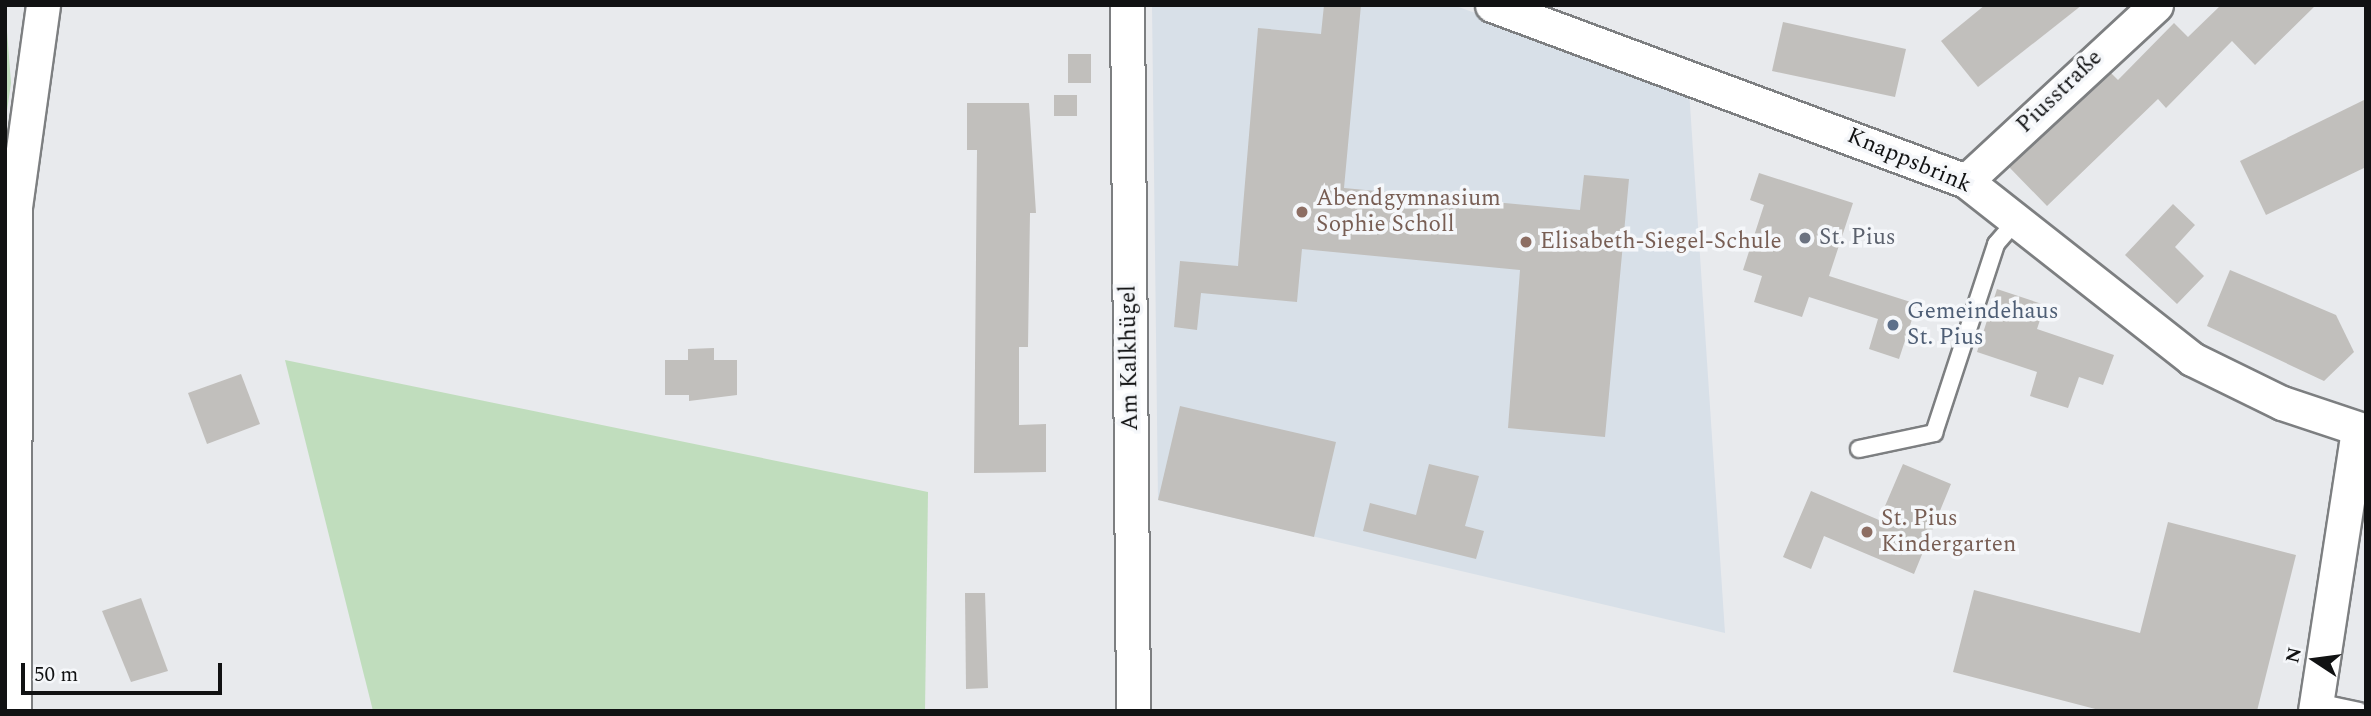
<!DOCTYPE html>
<html>
<head>
<meta charset="utf-8">
<style>
  body { margin:0 }
  #map { position:relative; width:2371px; height:716px; overflow:hidden; background:#e8eaed; font-family:Spectral,serif }
  div>[style] { position:absolute }
  .built>* { inset:0; background:#d8e0e8 }
  .green>* { inset:0; background:#c0ddbd }
  .building>* { inset:0; background:#c1bfbc }
  .roads { filter:drop-shadow(2px 0 #7d7f81) drop-shadow(-2px 0 #7d7f81) drop-shadow(0 2px #7d7f81) drop-shadow(0 -2px #7d7f81) }
  .lane>* { height:16px; margin:-8px; padding:0 8px; transform-origin:8px; border-radius:8px; background:#fff }
  .street>* { height:33px; margin:-16.5px; padding:0 16.5px; transform-origin:16.5px; border-radius:16.5px; background:#fff }
  .dots>* { width:19px; height:19px; translate:-50% -50%; box-sizing:border-box; border:4px solid #f5f7fa; border-radius:50% }
  span { translate:-50% -50%; white-space:nowrap; text-align:center; line-height:1.15; -webkit-text-stroke:7px #f5f7fa; paint-order:stroke }
  .street-label { font-size:23px; color:#111213 }
  .education-label { font-size:23px; color:#785e54 }
  .left { translate:0 -50%; text-align:left }
  .worship-label { font-size:23px; color:#5b616d }
  .service-label { font-size:23px; color:#4e5e75 }
  .frame { position:absolute; inset:0; border:7px solid #111213; pointer-events:none }
  .north { position:absolute; left:2280px; top:625px; width:70px; height:70px; -webkit-text-stroke:5px #f5f7fa; paint-order:stroke; rotate:283deg; font-size:19px; font-weight:700; line-height:28px; text-align:center; color:#111213 }
  .north::after { content:''; display:block; margin:auto; width:24px; height:32px; background:#111213; clip-path:polygon(50% 0,100% 100%,50% 72%,0 100%) }
  .scale { position:absolute; left:21px; top:663px; width:201px; height:32px; box-sizing:border-box; border:4px solid #111213; border-top:0; padding-left:9px; font-size:21px; line-height:24px; white-space:nowrap; color:#111213; -webkit-text-stroke:5px #f5f7fa; paint-order:stroke }
</style>
</head>
<body>
<div id="map">
  <div class="built">
    <div style="clip-path:polygon(1152px 5px,1453px 5px,1689px 90px,1725px 633px,1158px 500px)"></div>
  </div>
  <div class="green">
    <div style="clip-path:polygon(5px 5px,11px 83px,5px 125px)"></div>
    <div style="clip-path:polygon(285px 360px,928px 492px,925px 711px,373px 711px)"></div>
  </div>
  <div class="building">
    <div style="clip-path:polygon(1324px 5px,1361px 5px,1344px 188px,1580px 210px,1584px 175px,1629px 179px,1605px 437px,1508px 428px,1520px 270px,1302px 249px,1297px 302px,1201px 293px,1197px 330px,1174px 327px,1180px 261px,1238px 266px,1258px 28px,1321px 34px)"></div>
    <div style="clip-path:polygon(1985px 5px,2082px 5px,1978px 87px,1941px 41px)"></div>
    <div style="clip-path:polygon(2221px 5px,2316px 5px,2255px 65px,2232px 41px,2166px 108px,2158px 99px,2047px 206px,2009px 167px,2111px 73px,2118px 80px,2174px 23px,2188px 37px)"></div>
    <div style="clip-path:polygon(1783px 22px,1906px 49px,1895px 97px,1772px 71px)"></div>
    <div style="clip-path:polygon(1068px 54px,1091px 54px,1091px 83px,1068px 83px)"></div>
    <div style="clip-path:polygon(1054px 95px,1077px 95px,1077px 116px,1054px 116px)"></div>
    <div style="clip-path:polygon(2366px 99px,2366px 167px,2266px 215px,2240px 161px)"></div>
    <div style="clip-path:polygon(967px 103px,1029px 103px,1036px 213px,1030px 213px,1028px 347px,1019px 347px,1019px 425px,1046px 424px,1046px 472px,974px 473px,977px 150px,967px 150px)"></div>
    <div style="clip-path:polygon(1759px 173px,1853px 203px,1829px 276px,1917px 304px,1899px 359px,1869px 349px,1878px 319px,1809px 297px,1802px 317px,1754px 302px,1762px 276px,1743px 270px,1764px 205px,1750px 200px)"></div>
    <div style="clip-path:polygon(2173px 204px,2195px 225px,2175px 247px,2204px 276px,2177px 304px,2125px 255px)"></div>
    <div style="clip-path:polygon(2230px 270px,2336px 315px,2354px 352px,2324px 381px,2207px 326px)"></div>
    <div style="clip-path:polygon(1997px 289px,2045px 305px,2037px 329px,2114px 355px,2103px 385px,2079px 377px,2068px 408px,2030px 396px,2037px 372px,1977px 352px)"></div>
    <div style="clip-path:polygon(714px 348px,714px 360px,737px 360px,737px 395px,689px 401px,689px 395px,665px 395px,665px 360px,688px 360px,688px 349px)"></div>
    <div style="clip-path:polygon(241px 374px,260px 424px,207px 444px,188px 393px)"></div>
    <div style="clip-path:polygon(1180px 406px,1336px 442px,1314px 537px,1158px 500px)"></div>
    <div style="clip-path:polygon(1429px 464px,1479px 476px,1465px 526px,1484px 531px,1476px 559px,1363px 531px,1370px 503px,1416px 515px)"></div>
    <div style="clip-path:polygon(1903px 464px,1951px 484px,1914px 574px,1824px 536px,1811px 569px,1783px 557px,1811px 491px,1879px 520px)"></div>
    <div style="clip-path:polygon(2168px 522px,2296px 555px,2257px 711px,2103px 711px,1953px 672px,1974px 590px,2140px 633px)"></div>
    <div style="clip-path:polygon(965px 593px,985px 593px,988px 688px,966px 689px)"></div>
    <div style="clip-path:polygon(141px 598px,168px 671px,131px 682px,102px 611px)"></div>
  </div>
  <div class="roads">
    <div class="lane">
      <div style="left:1859px;top:449px;width:77px;rotate:-12deg"></div>
      <div style="left:1934px;top:433px;width:199px;rotate:-71.8deg"></div>
      <div style="left:1996px;top:244px;width:32px;rotate:-49deg"></div>
      <div style="left:2317px;top:702px;width:43px;rotate:12.1deg"></div>
    </div>
    <div class="street">
      <div style="left:1127px;top:5px;width:706px;rotate:89.51deg"></div>
      <div style="left:1492px;top:5px;width:506px;rotate:20.37deg"></div>
      <div style="left:1966px;top:181px;width:288px;rotate:38.2deg"></div>
      <div style="left:2192px;top:359px;width:100px;rotate:26.1deg"></div>
      <div style="left:2282px;top:403px;width:89px;rotate:18.4deg"></div>
      <div style="left:1966px;top:181px;width:259px;rotate:-42.8deg"></div>
      <div style="left:14px;top:711px;width:504px;rotate:-89.89deg"></div>
      <div style="left:15px;top:207px;width:204px;rotate:-82.1deg"></div>
      <div style="left:2315px;top:711px;width:283px;rotate:-81.3deg"></div>
    </div>
  </div>
  <div class="dots">
    <div style="left:1302px;top:212px;background:#8d6e63"></div>
    <div style="left:1805px;top:238px;background:#6b7280"></div>
    <div style="left:1526px;top:242px;background:#8d6e63"></div>
    <div style="left:1893px;top:325px;background:#5c6f8a"></div>
    <div style="left:1867px;top:532px;background:#8d6e63"></div>
  </div>
  <div class="street-label">
    <span style="left:2060px;top:92px;rotate:-44deg">Piusstraße</span>
    <span style="left:1909px;top:161px;rotate:23deg">Knappsbrink</span>
    <span style="left:1130px;top:358px;rotate:-91deg">Am Kalkhügel</span>
  </div>
  <div class="education-label">
    <span class="left" style="left:1316px;top:212px">Abendgymnasium<br>Sophie Scholl</span>
    <span class="left" style="left:1540px;top:242px">Elisabeth-Siegel-Schule</span>
    <span class="left" style="left:1881px;top:532px">St. Pius<br>Kindergarten</span>
  </div>
  <div class="worship-label">
    <span class="left" style="left:1819px;top:238px">St. Pius</span>
  </div>
  <div class="service-label">
    <span class="left" style="left:1907px;top:325px">Gemeindehaus<br>St. Pius</span>
  </div>
  <div class="frame"></div>
  <div class="north">N</div>
  <div class="scale">50 m</div>
</div>
</body>
</html>
